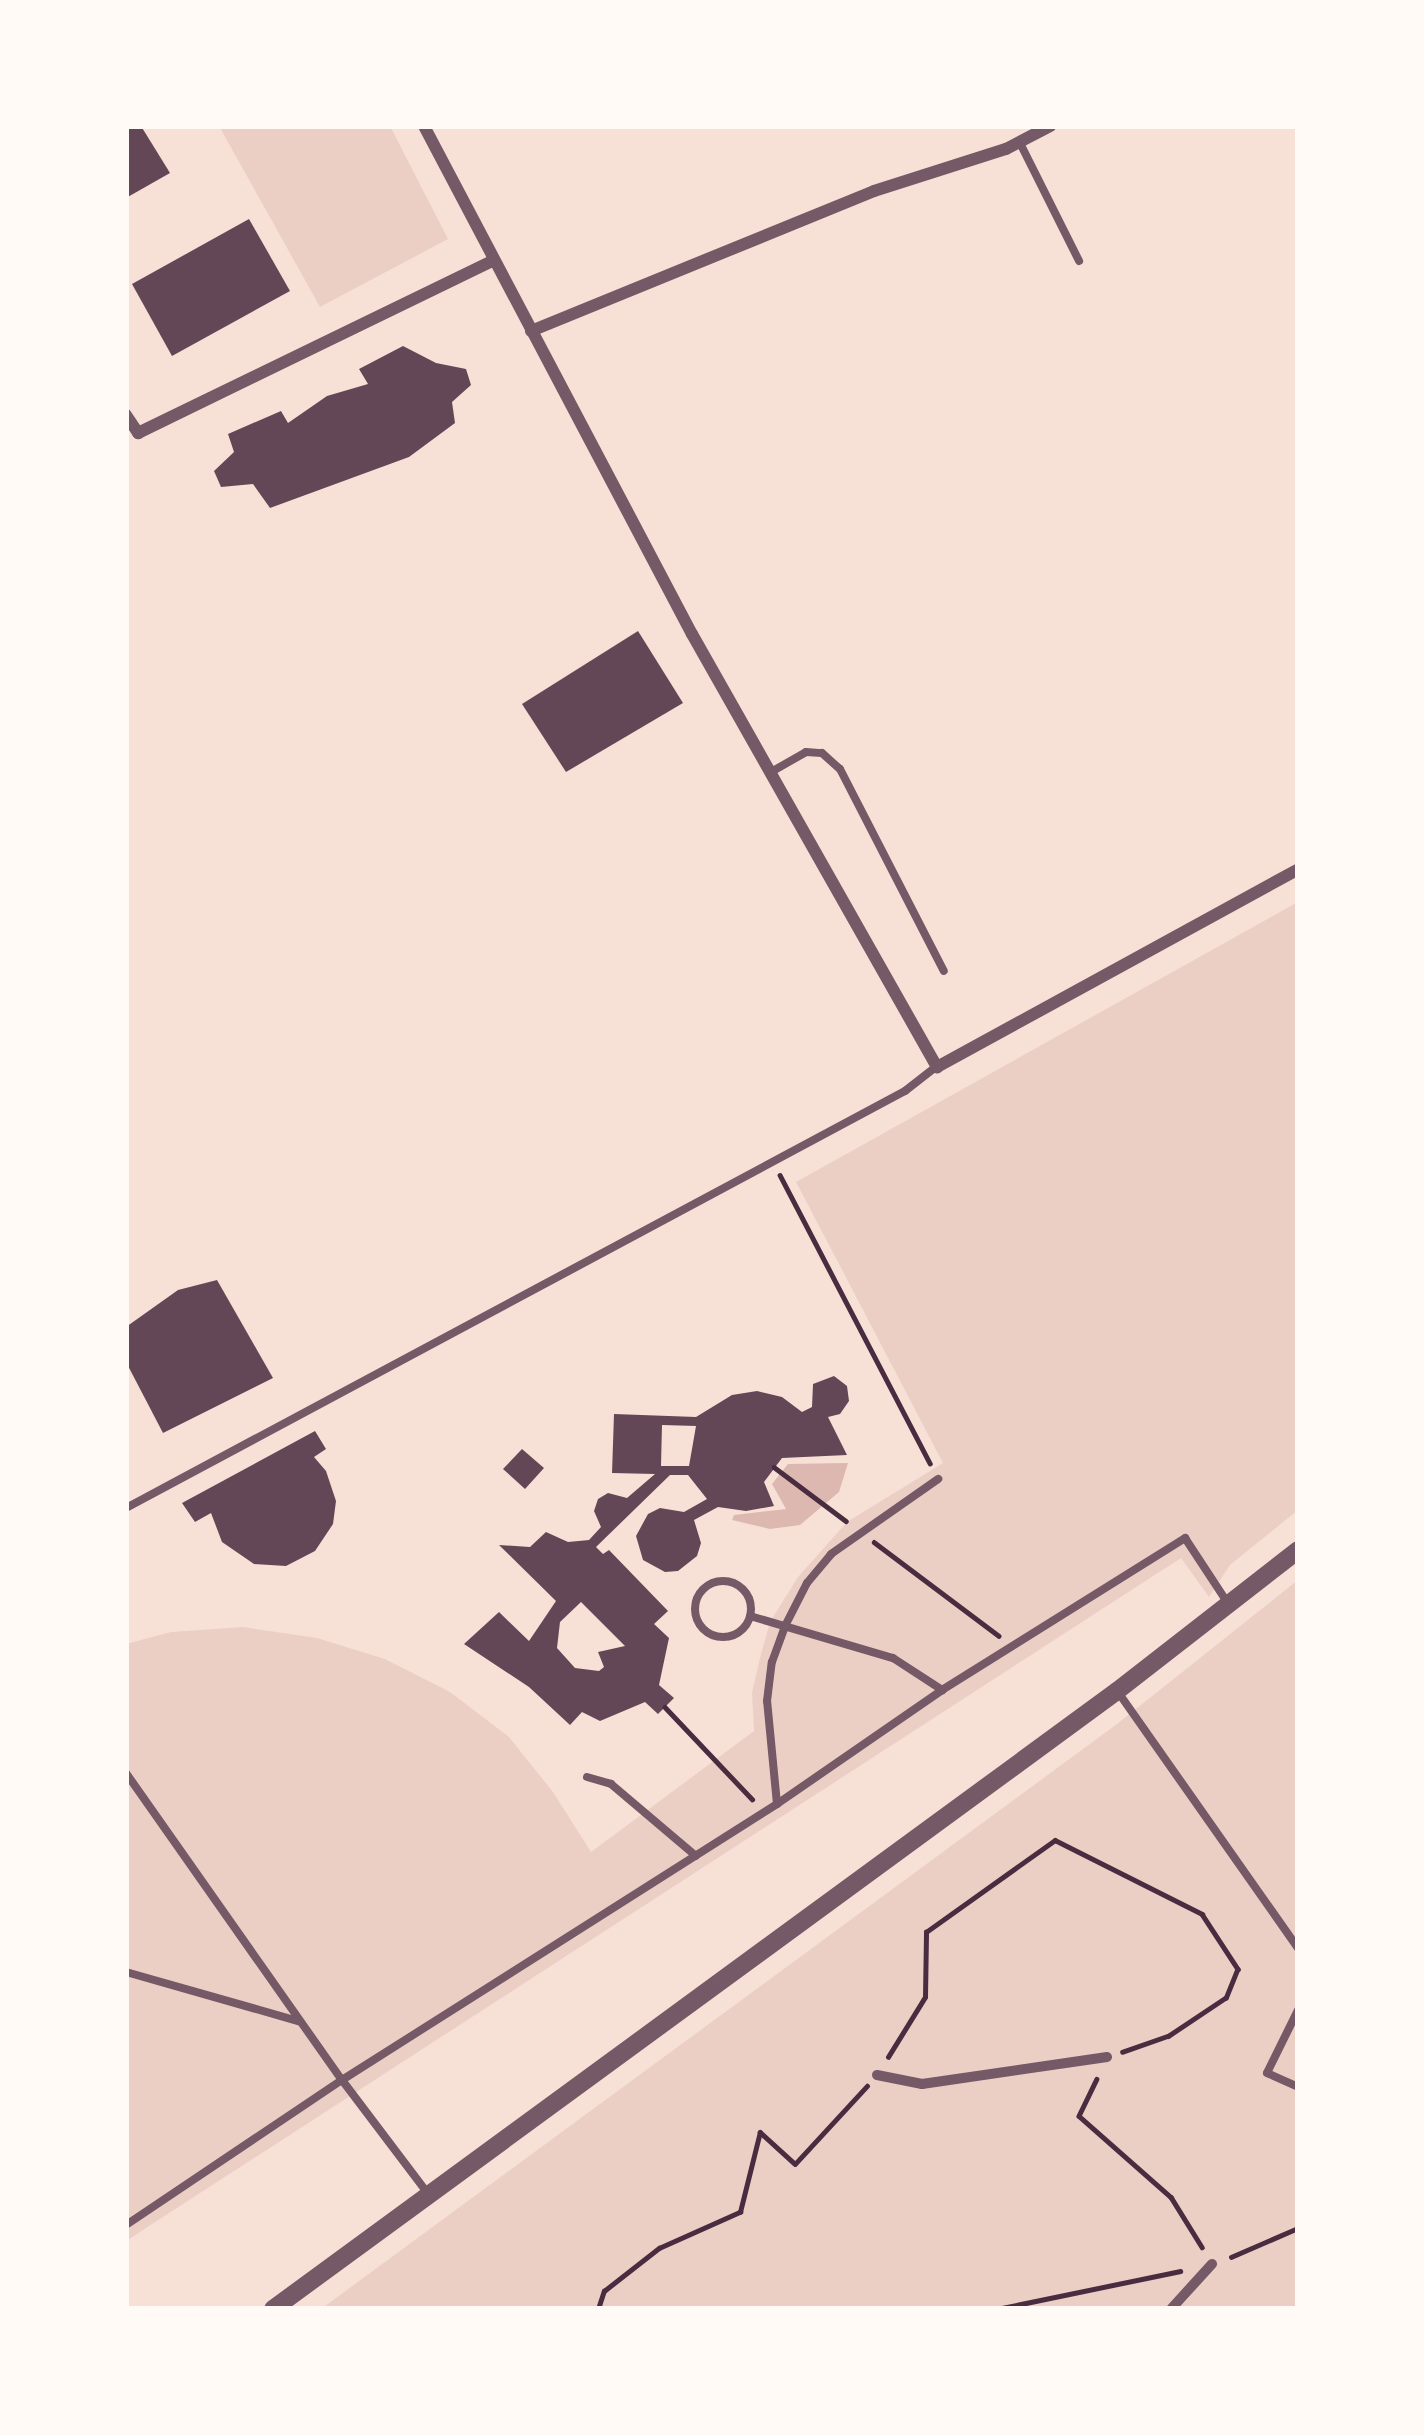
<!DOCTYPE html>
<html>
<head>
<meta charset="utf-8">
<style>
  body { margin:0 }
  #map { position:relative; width:1424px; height:2435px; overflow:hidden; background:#f7e1d7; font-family:"Asap Condensed",sans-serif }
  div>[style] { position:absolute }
  .green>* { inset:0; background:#ebcfc5 }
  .water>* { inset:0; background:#dcb8b0 }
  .building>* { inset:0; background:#644757 }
  .path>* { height:4.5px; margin:-2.25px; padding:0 2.25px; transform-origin:2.25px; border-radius:2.25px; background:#4a2c40 }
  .service>* { height:8px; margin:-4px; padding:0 4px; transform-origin:4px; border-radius:4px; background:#755966 }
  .service>.ring { margin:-4px; padding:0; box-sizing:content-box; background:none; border:8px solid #755966; border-radius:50% }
  .pedestrian>* { height:10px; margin:-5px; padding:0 5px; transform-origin:5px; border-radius:5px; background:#755966 }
  .minor>* { height:12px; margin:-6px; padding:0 6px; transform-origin:6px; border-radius:6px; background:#755966 }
  .tertiary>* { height:18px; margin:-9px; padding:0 9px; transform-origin:9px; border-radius:9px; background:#755966 }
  span { translate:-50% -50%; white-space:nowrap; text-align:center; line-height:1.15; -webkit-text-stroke:12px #fffaf5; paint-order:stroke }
  .frame { position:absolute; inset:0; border:129px solid #fffaf5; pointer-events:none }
</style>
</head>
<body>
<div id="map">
  <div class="green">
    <div style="clip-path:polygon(219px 126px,390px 126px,448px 239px,320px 307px)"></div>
    <div style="clip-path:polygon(1298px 902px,1298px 1510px,1230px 1565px,1209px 1597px,1181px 1558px,126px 2241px,126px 1644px,171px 1632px,243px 1627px,317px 1638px,385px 1659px,450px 1692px,509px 1737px,553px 1792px,591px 1852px,754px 1731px,752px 1693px,760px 1658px,770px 1622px,798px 1577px,847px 1522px,943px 1463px,796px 1182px)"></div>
    <div style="clip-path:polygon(1298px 1580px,1298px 2309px,321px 2309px,1117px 1724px)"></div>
  </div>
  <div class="water">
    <div style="clip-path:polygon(848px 1463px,839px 1492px,800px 1525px,770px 1529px,732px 1520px,734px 1515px,786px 1509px,772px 1484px,788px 1464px)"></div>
  </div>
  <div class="building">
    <div style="clip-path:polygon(126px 126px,141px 126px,170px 173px,126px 198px)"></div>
    <div style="clip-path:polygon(249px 219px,290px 291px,172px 356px,132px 284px)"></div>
    <div style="clip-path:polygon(403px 346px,436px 363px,466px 369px,471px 385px,452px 402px,455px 423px,409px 457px,270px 508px,253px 484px,221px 487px,214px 471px,234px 452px,228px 434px,281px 411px,288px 423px,327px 396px,368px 384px,359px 369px)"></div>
    <div style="clip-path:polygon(638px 631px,683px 703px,566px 772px,522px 704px)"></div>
    <div style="clip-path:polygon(217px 1280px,273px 1378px,163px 1433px,126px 1362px,126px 1327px,178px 1290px)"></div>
    <div style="clip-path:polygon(evenodd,834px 1376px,847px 1386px,849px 1401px,840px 1414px,828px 1417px,847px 1455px,782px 1458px,764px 1482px,774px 1506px,746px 1511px,718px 1507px,694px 1520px,701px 1543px,697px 1556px,678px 1571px,665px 1572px,643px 1560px,636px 1536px,648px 1514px,660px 1508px,684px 1512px,707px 1499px,688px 1475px,670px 1475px,596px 1547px,603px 1554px,609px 1550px,668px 1611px,654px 1624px,669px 1638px,659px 1685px,674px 1698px,658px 1714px,645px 1702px,600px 1721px,582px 1712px,570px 1725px,529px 1687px,464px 1644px,499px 1612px,529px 1641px,556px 1601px,499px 1545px,530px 1547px,546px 1532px,568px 1542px,589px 1540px,601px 1527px,594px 1511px,598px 1499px,608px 1493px,627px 1498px,655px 1474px,612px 1473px,614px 1414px,696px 1417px,732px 1395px,757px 1391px,782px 1397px,802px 1412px,812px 1407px,813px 1384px,834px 1376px,662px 1425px,696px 1426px,689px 1466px,661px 1466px,662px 1425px,834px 1376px,581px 1602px,625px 1646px,598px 1652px,604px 1667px,599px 1671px,575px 1668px,557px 1648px,560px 1622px,581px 1602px)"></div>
    <div style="clip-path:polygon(315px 1431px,326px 1449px,314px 1457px,326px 1471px,336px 1501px,333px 1524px,315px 1551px,286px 1566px,254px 1564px,222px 1542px,211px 1513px,195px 1522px,182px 1503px)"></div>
    <div style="clip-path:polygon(522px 1449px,544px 1468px,525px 1489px,503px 1469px)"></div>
  </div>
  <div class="path">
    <div style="left:780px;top:1175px;width:325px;rotate:62.5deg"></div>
    <div style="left:774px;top:1467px;width:90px;rotate:36.9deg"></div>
    <div style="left:874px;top:1542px;width:156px;rotate:36.9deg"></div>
    <div style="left:665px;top:1707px;width:127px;rotate:46.6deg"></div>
    <div style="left:888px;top:2057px;width:70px;rotate:-58.3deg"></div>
    <div style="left:925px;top:1997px;width:65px;rotate:-89.1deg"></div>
    <div style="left:926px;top:1932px;width:158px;rotate:-35.5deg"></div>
    <div style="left:1055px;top:1840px;width:165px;rotate:26.7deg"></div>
    <div style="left:1202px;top:1914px;width:66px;rotate:56.8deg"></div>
    <div style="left:1238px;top:1969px;width:31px;rotate:112deg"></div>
    <div style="left:1226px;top:1998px;width:69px;rotate:146.3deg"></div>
    <div style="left:1169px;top:2036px;width:49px;rotate:160.8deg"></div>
    <div style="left:1097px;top:2079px;width:41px;rotate:115.9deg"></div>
    <div style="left:1079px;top:2116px;width:123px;rotate:41.4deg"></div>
    <div style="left:1171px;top:2197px;width:59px;rotate:58.2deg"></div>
    <div style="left:1231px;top:2257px;width:73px;rotate:-23.4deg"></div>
    <div style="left:598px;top:2309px;width:19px;rotate:-72deg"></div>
    <div style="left:604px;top:2291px;width:70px;rotate:-38deg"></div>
    <div style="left:659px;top:2248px;width:89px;rotate:-24deg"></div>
    <div style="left:740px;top:2212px;width:82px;rotate:-76deg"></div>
    <div style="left:760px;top:2132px;width:47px;rotate:42.4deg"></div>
    <div style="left:795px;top:2164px;width:106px;rotate:-47.3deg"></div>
    <div style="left:997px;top:2309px;width:187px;rotate:-11.7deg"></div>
  </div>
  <div class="service">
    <div style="left:1020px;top:143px;width:132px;rotate:63.4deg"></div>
    <div style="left:771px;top:772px;width:40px;rotate:-29.7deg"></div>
    <div style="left:806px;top:752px;width:16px;rotate:4deg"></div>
    <div style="left:822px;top:753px;width:24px;rotate:42deg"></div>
    <div style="left:840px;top:769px;width:227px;rotate:62.8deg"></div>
    <div style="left:126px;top:1508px;width:884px;rotate:-28.16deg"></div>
    <div style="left:905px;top:1091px;width:39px;rotate:-38deg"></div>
    <div class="ring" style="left:695px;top:1581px;width:48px;height:48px"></div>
    <div style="left:750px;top:1616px;width:149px;rotate:16.4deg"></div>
    <div style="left:893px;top:1658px;width:59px;rotate:33.1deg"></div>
    <div style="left:1118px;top:1692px;width:313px;rotate:54.9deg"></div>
    <div style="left:126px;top:1773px;width:375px;rotate:54.9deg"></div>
    <div style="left:342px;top:2080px;width:144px;rotate:52.9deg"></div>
    <div style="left:587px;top:1777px;width:25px;rotate:16deg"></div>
    <div style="left:611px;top:1784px;width:111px;rotate:40.3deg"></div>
    <div style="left:777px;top:1804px;width:103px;rotate:-95.5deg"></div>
    <div style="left:767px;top:1701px;width:39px;rotate:-83deg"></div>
    <div style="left:772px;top:1662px;width:38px;rotate:-70deg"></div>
    <div style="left:785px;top:1626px;width:48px;rotate:-62.9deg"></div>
    <div style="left:807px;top:1583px;width:38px;rotate:-50deg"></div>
    <div style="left:831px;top:1554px;width:131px;rotate:-35deg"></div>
    <div style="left:126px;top:1972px;width:179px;rotate:15.9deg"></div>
    <div style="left:1298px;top:2010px;width:70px;rotate:116.2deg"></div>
    <div style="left:1267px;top:2073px;width:34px;rotate:24deg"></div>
    <div style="left:126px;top:2225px;width:260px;rotate:-33.9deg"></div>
    <div style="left:342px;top:2080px;width:515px;rotate:-32.39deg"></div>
    <div style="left:777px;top:1804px;width:201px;rotate:-34.6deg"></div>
    <div style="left:942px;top:1690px;width:287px;rotate:-32deg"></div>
    <div style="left:1185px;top:1538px;width:80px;rotate:56.7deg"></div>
  </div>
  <div class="pedestrian">
    <div style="left:877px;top:2075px;width:46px;rotate:11.3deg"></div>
    <div style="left:922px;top:2084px;width:187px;rotate:-8.3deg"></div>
    <div style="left:1171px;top:2309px;width:61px;rotate:-47.7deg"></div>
  </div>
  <div class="minor">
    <div style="left:424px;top:126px;width:574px;rotate:62.19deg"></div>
    <div style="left:692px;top:634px;width:498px;rotate:60.5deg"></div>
    <div style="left:937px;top:1067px;width:412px;rotate:-28.7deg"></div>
    <div style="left:531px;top:331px;width:370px;rotate:-22.2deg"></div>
    <div style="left:874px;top:191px;width:139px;rotate:-17.7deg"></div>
    <div style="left:1006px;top:149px;width:50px;rotate:-27.6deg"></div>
    <div style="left:126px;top:415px;width:22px;rotate:56deg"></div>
    <div style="left:138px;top:433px;width:394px;rotate:-25.9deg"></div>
  </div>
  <div class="tertiary">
    <div style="left:273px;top:2309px;width:1046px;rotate:-36.21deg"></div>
    <div style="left:1117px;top:1691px;width:229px;rotate:-37.9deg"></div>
  </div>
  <div class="frame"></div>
</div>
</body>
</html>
